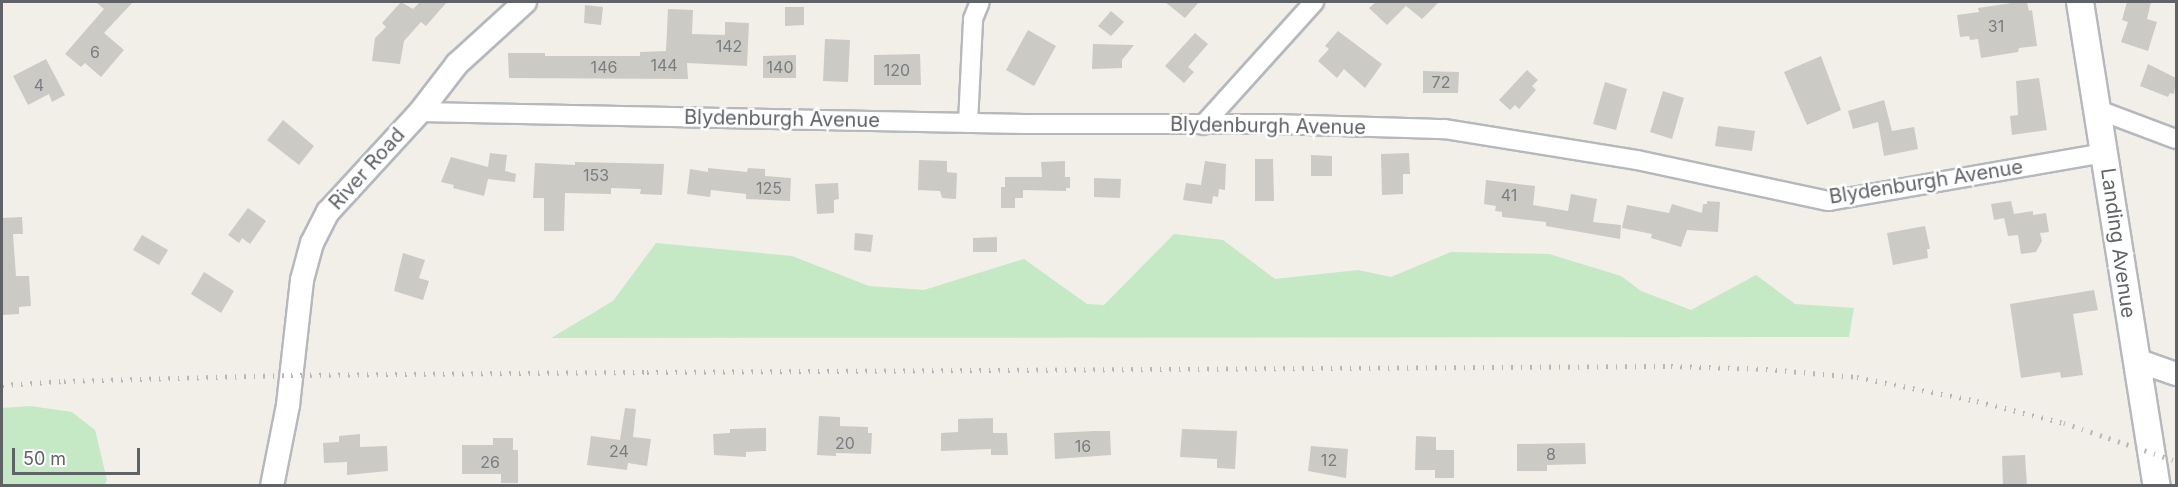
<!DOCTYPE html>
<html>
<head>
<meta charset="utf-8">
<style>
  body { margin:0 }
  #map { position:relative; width:2178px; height:487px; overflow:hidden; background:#f1efe8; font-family:Inter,sans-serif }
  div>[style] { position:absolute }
  .green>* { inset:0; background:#c5e8c5 }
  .building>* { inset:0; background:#cccac5 }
  .roads { filter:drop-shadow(2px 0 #b5b8bc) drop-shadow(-2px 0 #b5b8bc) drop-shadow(0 2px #b5b8bc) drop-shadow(0 -2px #b5b8bc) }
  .minor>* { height:18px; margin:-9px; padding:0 9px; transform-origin:9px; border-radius:9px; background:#fff }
  .tertiary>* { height:22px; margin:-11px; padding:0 11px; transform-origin:11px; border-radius:11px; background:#fff }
  .secondary>* { height:26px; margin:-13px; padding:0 13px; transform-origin:13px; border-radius:13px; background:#fff }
  .rail>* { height:4.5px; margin-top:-2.25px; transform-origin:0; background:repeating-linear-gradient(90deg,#b6b7b8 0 1.5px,transparent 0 9.5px) }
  span { translate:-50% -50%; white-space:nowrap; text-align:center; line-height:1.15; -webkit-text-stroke:5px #fff; paint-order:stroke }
  .number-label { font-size:16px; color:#7a7d7f }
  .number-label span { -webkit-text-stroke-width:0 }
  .street-label { font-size:20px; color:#5f6368 }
  .frame { position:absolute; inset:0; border:3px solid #5f6368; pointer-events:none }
  .scale { position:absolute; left:12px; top:448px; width:128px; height:27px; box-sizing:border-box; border:3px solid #5f6368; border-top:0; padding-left:8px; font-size:18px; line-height:21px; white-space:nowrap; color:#5f6368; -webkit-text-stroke:4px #fff; paint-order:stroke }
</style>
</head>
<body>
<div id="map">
  <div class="green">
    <div style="clip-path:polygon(1174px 234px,1223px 240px,1275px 279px,1358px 270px,1391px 277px,1451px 252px,1549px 254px,1621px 276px,1641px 291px,1691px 310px,1756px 275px,1795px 304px,1854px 308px,1849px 337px,551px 338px,613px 301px,656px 243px,792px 256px,869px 286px,924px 290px,1024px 259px,1087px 304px,1104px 305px)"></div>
    <div style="clip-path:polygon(30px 406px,72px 412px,95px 430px,107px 480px,105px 485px,2px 485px,2px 408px)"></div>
  </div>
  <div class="building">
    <div style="clip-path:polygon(96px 2px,133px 2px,104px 33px,124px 50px,101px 77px,85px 63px,81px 67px,65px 54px,104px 9px)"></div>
    <div style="clip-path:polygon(401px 2px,413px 9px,420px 2px,447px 2px,426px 26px,421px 22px,404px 41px,400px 64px,372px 61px,375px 38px,386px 27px,382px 23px)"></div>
    <div style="clip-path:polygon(1165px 2px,1199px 2px,1185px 18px)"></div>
    <div style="clip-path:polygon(1376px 2px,1439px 2px,1422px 19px,1406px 6px,1387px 25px,1369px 8px)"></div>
    <div style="clip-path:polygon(2018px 2px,2027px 2px,2029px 11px,2032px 10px,2037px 46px,2019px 48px,2018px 52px,1981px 58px,1978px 39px,1970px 40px,1969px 36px,1960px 37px,1957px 15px,1979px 12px,1978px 8px)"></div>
    <div style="clip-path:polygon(2127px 2px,2151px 2px,2147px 19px,2157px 22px,2148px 51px,2121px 42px,2128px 22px,2122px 20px)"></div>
    <div style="clip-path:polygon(585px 5px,603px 7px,601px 25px,584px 23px)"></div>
    <div style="clip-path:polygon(785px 7px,804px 7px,804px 25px,785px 26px)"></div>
    <div style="clip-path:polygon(668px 9px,693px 10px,692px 34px,725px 35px,725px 22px,749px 23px,747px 66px,687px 63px,688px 79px,509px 78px,508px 53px,545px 53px,545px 56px,640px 56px,640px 52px,666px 51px)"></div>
    <div style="clip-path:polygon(1111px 11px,1124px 22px,1111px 36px,1098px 26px)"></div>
    <div style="clip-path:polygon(1028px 30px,1056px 46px,1034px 86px,1006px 70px)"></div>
    <div style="clip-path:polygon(1338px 31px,1382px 64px,1365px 88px,1344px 69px,1337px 78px,1318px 61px,1329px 49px,1325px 46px)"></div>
    <div style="clip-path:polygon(1195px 33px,1208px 44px,1188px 67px,1194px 72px,1184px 83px,1165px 66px)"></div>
    <div style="clip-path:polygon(825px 39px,850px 40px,848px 82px,823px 81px)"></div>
    <div style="clip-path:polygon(1093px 44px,1134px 45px,1122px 60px,1122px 68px,1092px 69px)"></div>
    <div style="clip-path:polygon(920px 54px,921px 85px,874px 85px,874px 55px)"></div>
    <div style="clip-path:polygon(796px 55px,796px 78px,763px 78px,763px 56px)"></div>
    <div style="clip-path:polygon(1821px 56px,1841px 110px,1807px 125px,1784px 72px)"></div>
    <div style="clip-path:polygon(46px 59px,65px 95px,52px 102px,49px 94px,28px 105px,13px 76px)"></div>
    <div style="clip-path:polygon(2148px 64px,2176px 78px,2174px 94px,2170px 93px,2168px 97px,2140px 86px)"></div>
    <div style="clip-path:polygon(1527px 70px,1538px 80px,1532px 86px,1536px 90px,1519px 109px,1515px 105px,1510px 110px,1499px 100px)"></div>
    <div style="clip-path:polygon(1423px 71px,1459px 72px,1458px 93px,1423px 93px)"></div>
    <div style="clip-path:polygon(2039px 78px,2047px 130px,2012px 135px,2010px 116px,2018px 115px,2016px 81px)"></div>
    <div style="clip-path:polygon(1605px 82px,1627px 89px,1616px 130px,1593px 124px)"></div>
    <div style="clip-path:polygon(1663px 91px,1684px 98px,1672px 139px,1650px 132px)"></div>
    <div style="clip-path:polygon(1884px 100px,1892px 131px,1914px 127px,1918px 149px,1884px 156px,1878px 122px,1853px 129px,1848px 111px)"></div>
    <div style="clip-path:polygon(283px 120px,314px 146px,299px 165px,267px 140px)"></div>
    <div style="clip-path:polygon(1718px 126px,1755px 131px,1752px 151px,1715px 146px)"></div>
    <div style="clip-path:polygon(490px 153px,507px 155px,505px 171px,516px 174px,515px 182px,488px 179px,484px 196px,453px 188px,454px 185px,441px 182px,451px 157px,488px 167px)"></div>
    <div style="clip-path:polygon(1409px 153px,1410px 174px,1403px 174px,1403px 194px,1382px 195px,1381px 154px)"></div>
    <div style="clip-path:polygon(1311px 155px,1332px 156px,1332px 176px,1311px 176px)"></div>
    <div style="clip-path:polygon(1255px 159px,1273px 159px,1274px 201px,1255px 201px)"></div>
    <div style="clip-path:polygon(919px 160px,947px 161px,947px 172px,957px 173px,956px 199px,942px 198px,940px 191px,918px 190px)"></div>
    <div style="clip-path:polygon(1065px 161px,1065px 177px,1070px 177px,1070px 188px,1066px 188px,1066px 191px,1023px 190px,1023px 198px,1015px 198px,1015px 208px,1001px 208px,1001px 187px,1005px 187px,1005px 177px,1042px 177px,1041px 162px)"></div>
    <div style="clip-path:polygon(1205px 161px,1226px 164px,1225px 190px,1219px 189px,1218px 197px,1213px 196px,1212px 204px,1183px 200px,1186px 183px,1201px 185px)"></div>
    <div style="clip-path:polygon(575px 162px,664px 164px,662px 195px,640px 194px,641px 189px,611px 188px,611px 194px,565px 193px,564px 231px,544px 231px,544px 198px,533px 198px,535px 163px,575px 165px)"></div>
    <div style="clip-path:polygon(708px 168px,747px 172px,748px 168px,765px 169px,765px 176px,791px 178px,790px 201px,746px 199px,746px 194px,711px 190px,710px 197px,687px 194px,690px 169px,708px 172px)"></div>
    <div style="clip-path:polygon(1094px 178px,1121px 179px,1120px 198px,1094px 197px)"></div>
    <div style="clip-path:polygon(1486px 180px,1535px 186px,1533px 205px,1568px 211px,1571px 194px,1597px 199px,1593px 222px,1621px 225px,1620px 239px,1546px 226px,1546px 222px,1502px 217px,1502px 212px,1495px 211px,1496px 206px,1484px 204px)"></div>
    <div style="clip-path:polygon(838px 183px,839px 199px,834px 200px,834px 213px,817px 214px,815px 184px)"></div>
    <div style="clip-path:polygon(1707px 201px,1720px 202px,1718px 232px,1687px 230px,1681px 247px,1651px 238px,1652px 234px,1622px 228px,1627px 205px,1669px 213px,1672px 204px,1702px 213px,1703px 204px,1707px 204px)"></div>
    <div style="clip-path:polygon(2011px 201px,2014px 214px,2033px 211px,2033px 215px,2046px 213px,2049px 232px,2040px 233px,2042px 241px,2036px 252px,2021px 254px,2018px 235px,2008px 236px,2004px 218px,1994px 220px,1991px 204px)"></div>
    <div style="clip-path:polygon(248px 208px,266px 221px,250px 244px,242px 238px,239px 243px,228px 235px)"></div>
    <div style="clip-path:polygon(22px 217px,23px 234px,13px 234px,16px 276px,29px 276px,31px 306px,19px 307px,19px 314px,2px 315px,2px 218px)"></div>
    <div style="clip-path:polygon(1925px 226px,1930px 249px,1927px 249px,1928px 258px,1893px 265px,1887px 233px)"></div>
    <div style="clip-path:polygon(855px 233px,873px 235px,871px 252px,854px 250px)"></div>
    <div style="clip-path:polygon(142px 235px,168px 250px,159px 265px,133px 250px)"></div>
    <div style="clip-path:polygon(997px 237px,997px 252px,973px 252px,973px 238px)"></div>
    <div style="clip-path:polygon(403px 253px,425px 260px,419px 278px,429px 281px,423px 300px,394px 291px)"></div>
    <div style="clip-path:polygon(204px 272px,234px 291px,221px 313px,191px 294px)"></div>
    <div style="clip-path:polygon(2094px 290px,2098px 310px,2073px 314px,2083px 375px,2061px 378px,2060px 372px,2021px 378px,2010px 304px)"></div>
    <div style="clip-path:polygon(625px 408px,636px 409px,633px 437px,651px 439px,647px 466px,628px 463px,627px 470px,587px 465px,591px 436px,620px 440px)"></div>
    <div style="clip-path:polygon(819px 416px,840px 417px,840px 426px,868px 427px,868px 433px,872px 433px,871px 454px,836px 453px,836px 456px,817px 455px)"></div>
    <div style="clip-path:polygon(993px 418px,993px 433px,1007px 433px,1008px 455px,991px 455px,991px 449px,941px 451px,941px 433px,958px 432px,958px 419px)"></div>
    <div style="clip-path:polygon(766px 428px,766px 451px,746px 452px,746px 457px,714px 455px,713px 434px,730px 433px,730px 429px)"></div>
    <div style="clip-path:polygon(1182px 429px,1237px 431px,1235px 469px,1217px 468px,1217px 459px,1180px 457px)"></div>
    <div style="clip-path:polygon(1094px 431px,1110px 431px,1111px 455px,1055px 459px,1054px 433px)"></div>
    <div style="clip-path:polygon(360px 434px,360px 447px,387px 446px,388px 471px,347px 475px,347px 462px,324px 463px,323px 443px,339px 442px,339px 436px)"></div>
    <div style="clip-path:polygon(1416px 436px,1436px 437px,1436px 450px,1454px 450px,1454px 478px,1435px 478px,1435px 470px,1415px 470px)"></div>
    <div style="clip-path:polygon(493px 438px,513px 438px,513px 450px,518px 450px,518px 483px,501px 483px,501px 474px,462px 474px,462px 445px,493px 445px)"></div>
    <div style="clip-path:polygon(1585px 443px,1586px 464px,1547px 465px,1547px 471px,1517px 471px,1517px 444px)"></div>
    <div style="clip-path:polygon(1311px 446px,1348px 449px,1346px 478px,1308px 471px)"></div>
    <div style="clip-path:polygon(2025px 455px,2027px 486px,2003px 486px,2002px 456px)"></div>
  </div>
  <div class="roads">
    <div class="minor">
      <div style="left:2096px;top:109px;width:85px;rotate:20.6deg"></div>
      <div style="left:420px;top:112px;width:605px;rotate:1.14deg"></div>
      <div style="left:1025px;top:124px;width:247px"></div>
      <div style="left:1272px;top:124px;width:173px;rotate:1.7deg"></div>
      <div style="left:1445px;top:129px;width:194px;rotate:9.2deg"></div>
      <div style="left:1637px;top:160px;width:196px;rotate:12.1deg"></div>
      <div style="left:1829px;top:201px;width:280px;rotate:-9.9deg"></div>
      <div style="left:968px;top:123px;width:104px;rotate:-87.2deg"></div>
      <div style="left:973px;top:19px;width:18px;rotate:-68deg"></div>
      <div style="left:1203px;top:125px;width:166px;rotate:-47.9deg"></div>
    </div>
    <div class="tertiary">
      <div style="left:2136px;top:360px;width:42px;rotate:19.3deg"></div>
      <div style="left:272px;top:486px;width:83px;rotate:-78.8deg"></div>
      <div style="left:288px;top:405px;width:126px;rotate:-83.6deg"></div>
      <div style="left:302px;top:280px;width:38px;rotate:-75deg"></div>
      <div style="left:312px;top:243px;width:35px;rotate:-63deg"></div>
      <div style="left:328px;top:212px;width:136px;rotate:-47.4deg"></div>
      <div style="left:420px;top:112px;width:61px;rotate:-52.4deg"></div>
      <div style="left:457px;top:64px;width:92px;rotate:-42.4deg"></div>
    </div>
    <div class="secondary">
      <div style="left:2080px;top:2px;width:490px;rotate:81deg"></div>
    </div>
  </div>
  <div class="rail">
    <div style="left:2px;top:385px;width:62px;rotate:-3.7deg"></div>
    <div style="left:64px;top:381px;width:227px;rotate:-1.5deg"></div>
    <div style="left:291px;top:375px;width:356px;rotate:-0.5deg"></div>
    <div style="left:647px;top:372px;width:1024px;rotate:-0.34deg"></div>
    <div style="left:1671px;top:366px;width:95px;rotate:1.8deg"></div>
    <div style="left:1766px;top:369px;width:91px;rotate:5deg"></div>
    <div style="left:1857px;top:377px;width:122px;rotate:11.3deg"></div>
    <div style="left:1977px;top:401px;width:90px;rotate:14.2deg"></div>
    <div style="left:2064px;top:423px;width:118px;rotate:18.7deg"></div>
  </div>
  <div class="number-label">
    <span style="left:1996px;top:26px">31</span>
    <span style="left:729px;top:46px">142</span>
    <span style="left:95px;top:52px">6</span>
    <span style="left:664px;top:65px">144</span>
    <span style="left:604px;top:67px">146</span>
    <span style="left:780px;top:67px">140</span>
    <span style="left:897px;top:70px">120</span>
    <span style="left:1441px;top:82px">72</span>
    <span style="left:39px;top:85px">4</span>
    <span style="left:596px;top:175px">153</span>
    <span style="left:769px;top:188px">125</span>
    <span style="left:1509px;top:195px">41</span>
    <span style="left:845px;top:443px">20</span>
    <span style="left:1083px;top:446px">16</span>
    <span style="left:619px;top:451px">24</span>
    <span style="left:1551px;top:454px">8</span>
    <span style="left:1329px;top:460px">12</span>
    <span style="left:490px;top:462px">26</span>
  </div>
  <div class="street-label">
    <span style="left:782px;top:119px;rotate:1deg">Blydenburgh Avenue</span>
    <span style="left:1268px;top:126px;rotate:1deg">Blydenburgh Avenue</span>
    <span style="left:367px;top:169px;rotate:-48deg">River Road</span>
    <span style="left:1926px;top:182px;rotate:-9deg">Blydenburgh Avenue</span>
    <span style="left:2118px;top:243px;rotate:82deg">Landing Avenue</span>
  </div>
  <div class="frame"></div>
  <div class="scale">50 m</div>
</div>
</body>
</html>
